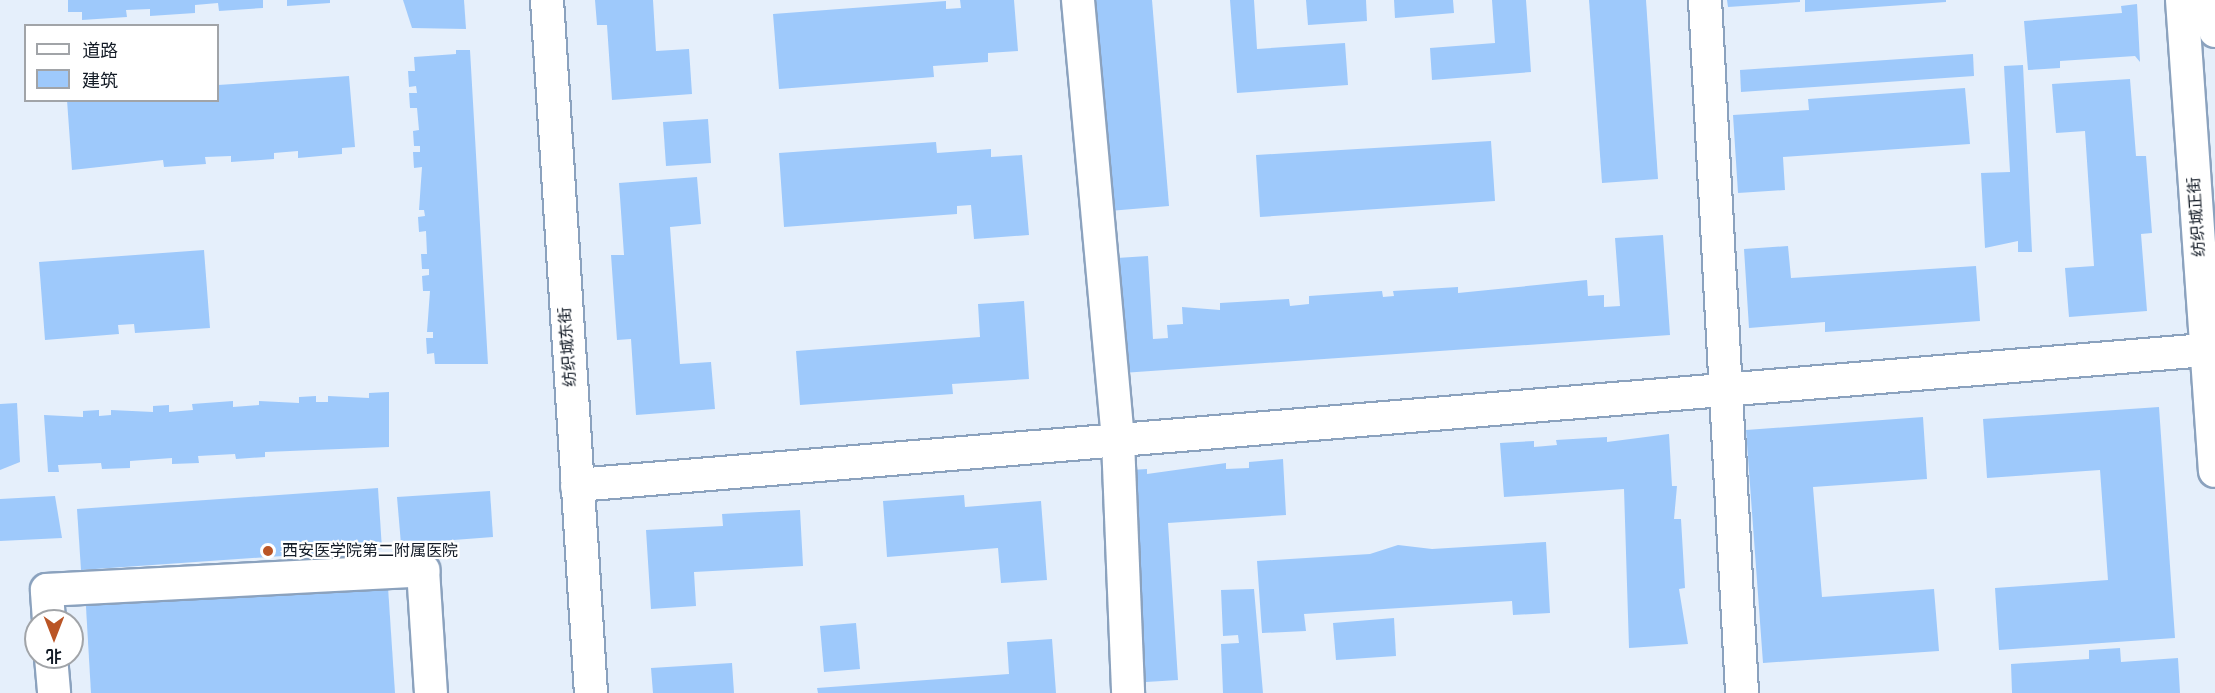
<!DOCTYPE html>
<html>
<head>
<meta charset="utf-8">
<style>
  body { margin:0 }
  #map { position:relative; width:2215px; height:693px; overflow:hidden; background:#e5effb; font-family:Figtree,"Noto Sans SC",sans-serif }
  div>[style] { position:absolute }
  .building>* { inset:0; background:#9ec9fb }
  .roads { filter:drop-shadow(2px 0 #8ba2be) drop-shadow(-2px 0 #8ba2be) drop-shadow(0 2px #8ba2be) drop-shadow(0 -2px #8ba2be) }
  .minor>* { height:32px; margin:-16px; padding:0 16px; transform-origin:16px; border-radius:16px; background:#fff }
  .dots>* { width:16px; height:16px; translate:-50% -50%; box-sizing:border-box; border:3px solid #fff; border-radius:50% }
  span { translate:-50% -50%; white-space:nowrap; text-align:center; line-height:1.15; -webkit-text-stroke:4.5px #fff; paint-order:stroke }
  .street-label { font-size:16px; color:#131b26 }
  .poi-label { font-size:16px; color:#131b26 }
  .left { translate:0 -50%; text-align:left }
  .legend { position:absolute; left:24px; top:24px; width:195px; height:78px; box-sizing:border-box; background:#fff; border:2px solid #a1a4a8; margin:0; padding:8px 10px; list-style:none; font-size:18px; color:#131b26 }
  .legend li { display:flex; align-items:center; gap:12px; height:30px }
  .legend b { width:30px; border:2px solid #a1a4a8 }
  .north { position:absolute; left:24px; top:609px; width:60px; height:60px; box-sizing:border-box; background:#fff; border:2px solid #a1a4a8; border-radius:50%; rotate:180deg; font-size:16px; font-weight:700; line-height:24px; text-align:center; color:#131b26 }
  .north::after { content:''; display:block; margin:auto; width:21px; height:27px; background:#ba5526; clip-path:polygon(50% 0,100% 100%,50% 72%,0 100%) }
</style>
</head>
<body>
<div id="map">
  <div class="building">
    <div style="clip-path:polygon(68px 0,263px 0,263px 8px,219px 11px,218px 3px,195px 5px,195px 13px,150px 16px,150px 9px,126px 10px,127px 17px,82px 20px,82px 12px,68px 12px)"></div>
    <div style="clip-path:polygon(287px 0,330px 0,330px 3px,287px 6px)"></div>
    <div style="clip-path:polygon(403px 0,464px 0,466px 29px,412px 28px)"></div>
    <div style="clip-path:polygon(595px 0,653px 0,656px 51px,689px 49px,692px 94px,612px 100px,607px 25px,597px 25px)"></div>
    <div style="clip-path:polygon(960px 0,1014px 0,1018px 51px,988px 53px,988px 62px,933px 66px,934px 77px,779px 89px,773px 14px,946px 1px,946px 9px,961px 8px)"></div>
    <div style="clip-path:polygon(1080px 0,1152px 0,1169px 206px,1097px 212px)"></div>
    <div style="clip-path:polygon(1230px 0,1254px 0,1257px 49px,1345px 43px,1348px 85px,1237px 93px)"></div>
    <div style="clip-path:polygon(1306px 0,1366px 0,1367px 21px,1308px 25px)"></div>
    <div style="clip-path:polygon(1394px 0,1453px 0,1454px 13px,1395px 18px)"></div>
    <div style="clip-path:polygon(1492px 0,1526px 0,1531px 72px,1432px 80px,1430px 48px,1495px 43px)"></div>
    <div style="clip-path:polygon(1589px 0,1646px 0,1658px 179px,1602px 183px)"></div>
    <div style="clip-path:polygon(1727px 0,1800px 0,1800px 2px,1728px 7px)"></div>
    <div style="clip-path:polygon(1805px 0,1946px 0,1946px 2px,1805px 12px)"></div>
    <div style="clip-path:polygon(2137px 4px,2140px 62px,2135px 56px,2060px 61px,2060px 68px,2028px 70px,2024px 21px,2122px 13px,2121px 6px)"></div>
    <div style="clip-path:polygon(456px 50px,470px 50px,488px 364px,435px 364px,434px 353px,427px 354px,426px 338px,433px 338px,433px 332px,427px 332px,430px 291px,423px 291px,422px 276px,429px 275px,429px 269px,422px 269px,421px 254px,427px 254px,426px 231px,419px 232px,418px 217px,425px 216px,424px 210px,419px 210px,422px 167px,414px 168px,413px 152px,420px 152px,420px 146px,414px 146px,413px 131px,419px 130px,417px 108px,410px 108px,409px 93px,417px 93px,416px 86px,409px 87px,408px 71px,415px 71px,414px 57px,456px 54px)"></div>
    <div style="clip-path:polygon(1973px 54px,1974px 76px,1741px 92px,1740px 70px)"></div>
    <div style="clip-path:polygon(2023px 65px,2032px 252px,2018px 252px,2018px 241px,1985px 248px,1981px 173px,2010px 172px,2004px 66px)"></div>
    <div style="clip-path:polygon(349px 76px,355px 147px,342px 148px,342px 154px,298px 158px,298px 151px,274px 153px,274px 159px,231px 162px,231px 156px,205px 157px,206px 164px,164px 167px,163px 160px,72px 170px,67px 100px,218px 100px,218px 85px)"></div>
    <div style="clip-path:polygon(2130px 79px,2136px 156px,2146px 156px,2152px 233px,2141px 234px,2147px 311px,2069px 317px,2065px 268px,2094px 266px,2085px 131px,2056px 133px,2052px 84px)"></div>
    <div style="clip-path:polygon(1965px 88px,1970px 144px,1783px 157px,1785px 190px,1738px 193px,1733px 115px,1809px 110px,1808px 99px)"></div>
    <div style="clip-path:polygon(708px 119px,711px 163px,666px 166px,663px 122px)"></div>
    <div style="clip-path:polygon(1491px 141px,1495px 201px,1260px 217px,1256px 155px)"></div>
    <div style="clip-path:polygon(936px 142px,937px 153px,991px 149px,991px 157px,1022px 155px,1029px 235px,974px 239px,971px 205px,957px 206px,957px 214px,784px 227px,779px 153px)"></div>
    <div style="clip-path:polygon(697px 177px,701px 224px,670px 227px,680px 364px,711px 362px,715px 409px,636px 415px,631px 339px,617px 340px,611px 255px,624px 255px,619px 183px)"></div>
    <div style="clip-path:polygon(1663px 235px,1670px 335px,1108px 374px,1101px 259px,1148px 256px,1153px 339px,1168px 338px,1167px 325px,1183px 324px,1182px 307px,1220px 310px,1220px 303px,1289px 299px,1290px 306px,1309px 304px,1309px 296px,1382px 291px,1383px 297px,1394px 296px,1393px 291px,1458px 287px,1458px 293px,1587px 280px,1588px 296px,1604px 295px,1604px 307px,1620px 306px,1615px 238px)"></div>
    <div style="clip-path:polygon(1788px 246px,1791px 278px,1976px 266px,1980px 321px,1825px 332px,1825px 322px,1749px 328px,1744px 249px)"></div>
    <div style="clip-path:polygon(204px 250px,210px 328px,135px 333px,134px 324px,118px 325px,119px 334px,45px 340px,39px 262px)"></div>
    <div style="clip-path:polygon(1024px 301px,1029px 379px,952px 384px,953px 394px,800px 405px,796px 351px,980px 337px,978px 304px)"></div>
    <div style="clip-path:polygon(389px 392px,389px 447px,265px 452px,265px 457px,236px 459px,235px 454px,198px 456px,199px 463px,172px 464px,172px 458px,130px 461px,130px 468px,102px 469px,101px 463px,58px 465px,59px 472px,48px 472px,44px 415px,83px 417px,83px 411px,99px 410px,99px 416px,111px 415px,111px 410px,153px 412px,153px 406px,169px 405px,169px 412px,193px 410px,192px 404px,233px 401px,233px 407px,259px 405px,259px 401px,299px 403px,299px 397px,316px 396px,316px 402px,328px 402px,328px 396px,369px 398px,369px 393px)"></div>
    <div style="clip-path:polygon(17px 403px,20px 462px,0 470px,0 404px)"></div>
    <div style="clip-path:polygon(2159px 407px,2175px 638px,1999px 650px,1995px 588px,2108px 580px,2100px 470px,1987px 478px,1983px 419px)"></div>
    <div style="clip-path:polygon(1923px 417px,1927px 479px,1813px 487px,1822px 597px,1934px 589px,1939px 651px,1763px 663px,1746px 430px)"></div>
    <div style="clip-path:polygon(1669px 434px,1672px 486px,1677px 486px,1674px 519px,1681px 519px,1685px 588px,1679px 589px,1688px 644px,1629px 648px,1624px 489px,1504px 497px,1500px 443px,1534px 441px,1534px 447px,1557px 445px,1556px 440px,1607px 437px,1607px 442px)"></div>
    <div style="clip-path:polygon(1283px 459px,1286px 515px,1168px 523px,1178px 680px,1130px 683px,1115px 471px,1147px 469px,1147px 474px,1226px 463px,1226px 469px,1249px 468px,1249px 462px)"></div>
    <div style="clip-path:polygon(378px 488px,382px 549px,81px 570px,77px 509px)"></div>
    <div style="clip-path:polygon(490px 491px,493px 537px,401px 544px,397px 497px)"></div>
    <div style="clip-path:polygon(964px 495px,965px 507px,1041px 501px,1047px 580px,1001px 583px,998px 548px,887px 557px,883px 501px)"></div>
    <div style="clip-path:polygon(55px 496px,62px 538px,0 541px,0 499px)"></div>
    <div style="clip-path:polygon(800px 510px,803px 566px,694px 572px,696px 606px,651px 609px,646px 530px,723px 526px,722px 514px)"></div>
    <div style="clip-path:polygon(1546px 542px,1550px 613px,1513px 615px,1512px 601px,1304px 614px,1306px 631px,1262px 633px,1257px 561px,1370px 554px,1398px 545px,1432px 549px)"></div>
    <div style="clip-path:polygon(387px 572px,395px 693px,91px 693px,85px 590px)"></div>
    <div style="clip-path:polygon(1254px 589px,1263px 693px,1223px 693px,1221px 644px,1239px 643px,1238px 635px,1223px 636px,1221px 590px)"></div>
    <div style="clip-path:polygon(1394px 618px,1396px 656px,1336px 660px,1333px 623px)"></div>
    <div style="clip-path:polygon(856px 623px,860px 669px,824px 672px,820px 626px)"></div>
    <div style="clip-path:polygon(1052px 639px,1056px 693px,818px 693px,817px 688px,1009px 674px,1007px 642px)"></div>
    <div style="clip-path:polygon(2120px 648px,2121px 662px,2178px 658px,2180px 693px,2012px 693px,2011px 664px,2089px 659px,2089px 650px)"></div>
    <div style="clip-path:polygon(732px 663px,734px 693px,653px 693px,651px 668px)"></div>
  </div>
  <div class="roads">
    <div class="minor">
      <div style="left:547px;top:0;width:694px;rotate:86.37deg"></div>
      <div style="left:1078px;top:0;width:443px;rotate:84.8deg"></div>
      <div style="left:1118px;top:441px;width:252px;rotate:87.7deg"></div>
      <div style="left:1705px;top:0;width:694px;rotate:86.94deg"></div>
      <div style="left:2182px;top:0;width:472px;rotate:86deg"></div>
      <div style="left:2213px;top:0;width:31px;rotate:86deg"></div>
      <div style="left:577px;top:485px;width:1635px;rotate:-4.74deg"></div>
      <div style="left:49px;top:621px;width:31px;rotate:-94deg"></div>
      <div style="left:47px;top:590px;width:377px;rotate:-3deg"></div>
      <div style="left:423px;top:570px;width:123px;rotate:86.3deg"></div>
      <div style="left:51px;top:657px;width:36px;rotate:85deg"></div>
    </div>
  </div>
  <div class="dots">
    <div style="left:268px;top:551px;background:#ba5526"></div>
  </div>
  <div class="street-label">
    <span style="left:2197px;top:217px;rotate:-94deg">纺织城正街</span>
    <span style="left:568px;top:347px;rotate:-94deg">纺织城东街</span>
  </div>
  <div class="poi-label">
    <span class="left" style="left:282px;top:551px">西安医学院第二附属医院</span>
  </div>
  <ul class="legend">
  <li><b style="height:8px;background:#fff"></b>道路</li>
  <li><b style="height:16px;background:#9ec9fb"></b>建筑</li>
  </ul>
  <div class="north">北</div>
</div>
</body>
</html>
